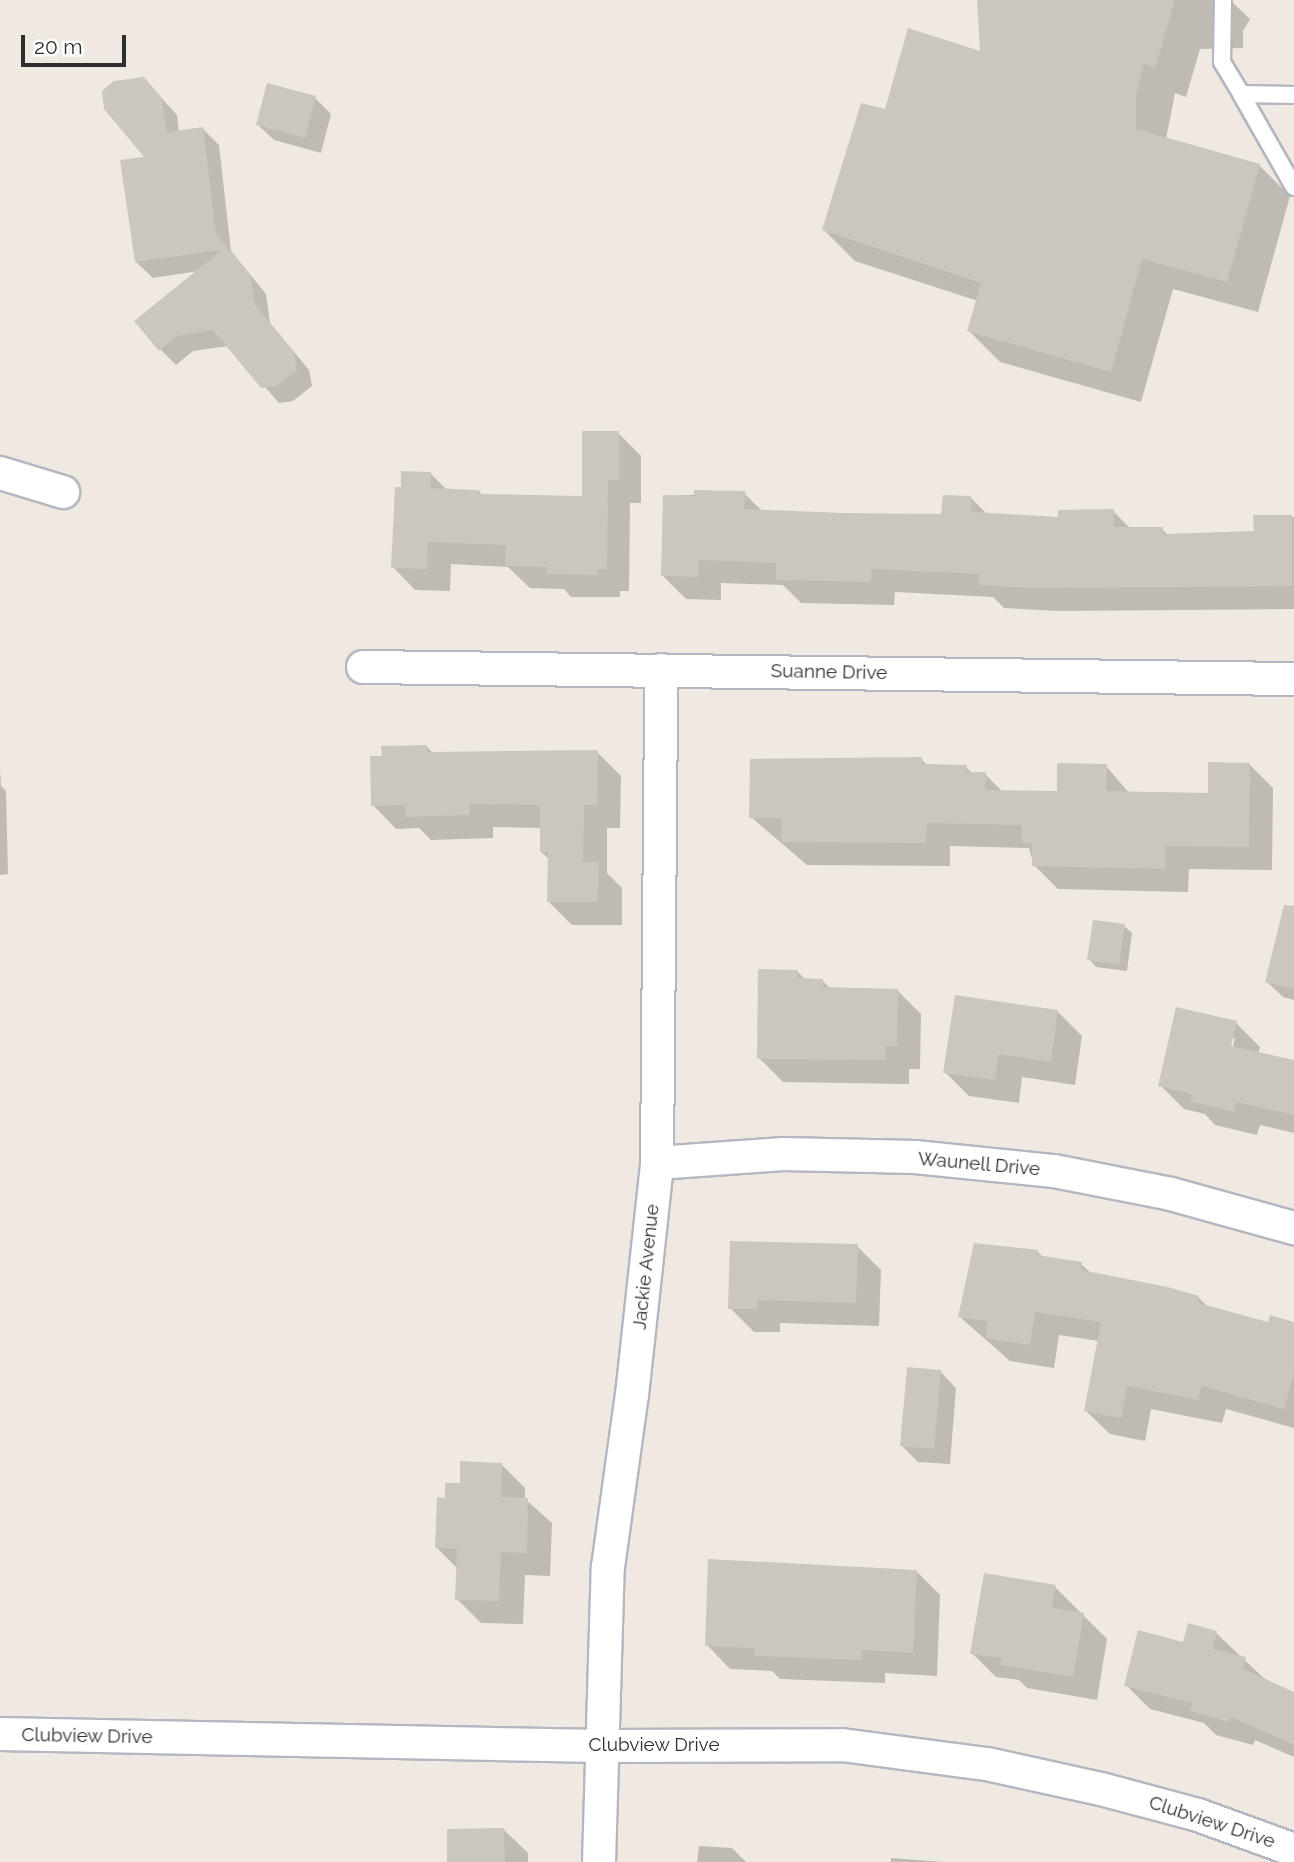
<!DOCTYPE html>
<html>
<head>
<meta charset="utf-8">
<style>
  body { margin:0 }
  #map { position:relative; width:1294px; height:1862px; overflow:hidden; background:#efe9e1; font-family:Raleway,sans-serif }
  div>[style] { position:absolute }
  .shadow>* { inset:0; background:#0003 }
  .building>* { inset:0; background:#cbc7bf }
  .roads { filter:drop-shadow(2px 0 #b4b7c1) drop-shadow(-2px 0 #b4b7c1) drop-shadow(0 2px #b4b7c1) drop-shadow(0 -2px #b4b7c1) }
  .lane>* { height:16px; margin:-8px; padding:0 8px; transform-origin:8px; border-radius:8px; background:#fff }
  .street>* { height:32px; margin:-16px; padding:0 16px; transform-origin:16px; border-radius:16px; background:#fff }
  span { translate:-50% -50%; white-space:nowrap; text-align:center; line-height:1.15; -webkit-text-stroke:5px #fff; paint-order:stroke }
  .street-label { font-size:19px; color:#2e2e2e }
  .scale { position:absolute; left:21px; top:35px; width:105px; height:32px; box-sizing:border-box; border:4px solid #2e2e2e; border-top:0; padding-left:9px; font-size:21px; line-height:24px; white-space:nowrap; color:#2e2e2e; -webkit-text-stroke:5px #fff; paint-order:stroke }
</style>
</head>
<body>
<div id="map">
  <div class="shadow">
    <div style="clip-path:polygon(979px 0,1230px 0,1250px 19px,1243px 31px,1243px 48px,1200px 49px,1186px 97px,1175px 93px,1166px 139px,1259px 165px,1290px 196px,1258px 312px,1173px 289px,1141px 402px,1000px 362px,969px 331px,978px 301px,855px 261px,824px 230px,886px 111px,982px 54px)"></div>
    <div style="clip-path:polygon(144px 79px,177px 115px,179px 132px,203px 129px,219px 145px,231px 251px,266px 294px,270px 323px,309px 370px,312px 386px,293px 401px,279px 403px,229px 346px,193px 351px,176px 365px,160px 349px,199px 271px,153px 278px,136px 262px,147px 158px)"></div>
    <div style="clip-path:polygon(315px 98px,331px 114px,321px 153px,274px 140px,257px 124px)"></div>
    <div style="clip-path:polygon(618px 433px,641px 456px,641px 503px,630px 503px,629px 591px,620px 591px,620px 597px,571px 597px,564px 589px,530px 588px,508px 567px,451px 564px,450px 591px,415px 590px,393px 567px,402px 489px,431px 474px,447px 490px,479px 491px,483px 496px,584px 497px)"></div>
    <div style="clip-path:polygon(744px 493px,763px 512px,943px 516px,971px 498px,987px 514px,1060px 519px,1113px 511px,1131px 529px,1162px 529px,1169px 536px,1255px 533px,1255px 517px,1294px 517px,1294px 609px,1058px 611px,1004px 608px,993px 597px,895px 592px,894px 605px,801px 603px,783px 585px,721px 583px,721px 600px,686px 599px,663px 576px,665px 496px)"></div>
    <div style="clip-path:polygon(426px 746px,433px 753px,597px 752px,621px 776px,620px 828px,607px 828px,607px 873px,622px 888px,622px 925px,572px 925px,548px 901px,549px 859px,541px 852px,542px 828px,493px 827px,493px 838px,431px 840px,419px 828px,396px 829px,373px 805px,383px 757px)"></div>
    <div style="clip-path:polygon(921px 759px,928px 766px,966px 767px,972px 773px,985px 774px,1003px 792px,1059px 793px,1106px 766px,1130px 794px,1209px 795px,1249px 764px,1273px 788px,1272px 870px,1189px 869px,1188px 892px,1058px 889px,1034px 865px,1029px 848px,950px 846px,950px 866px,807px 865px,751px 817px)"></div>
    <div style="clip-path:polygon(0 768px,1px 786px,6px 791px,8px 874px,0 875px)"></div>
    <div style="clip-path:polygon(1124px 926px,1132px 933px,1127px 971px,1096px 967px,1089px 959px)"></div>
    <div style="clip-path:polygon(1294px 944px,1294px 1000px,1283px 997px,1266px 981px)"></div>
    <div style="clip-path:polygon(798px 972px,806px 980px,822px 980px,831px 989px,897px 990px,921px 1014px,920px 1069px,909px 1069px,909px 1084px,783px 1082px,759px 1058px)"></div>
    <div style="clip-path:polygon(1058px 1012px,1082px 1036px,1075px 1085px,1022px 1077px,1019px 1103px,969px 1096px,945px 1072px)"></div>
    <div style="clip-path:polygon(evenodd,1236px 1023px,1260px 1047px,1258px 1054px,1294px 1062px,1294px 1133px,1260px 1125px,1257px 1135px,1215px 1125px,1205px 1114px,1184px 1109px,1160px 1085px,1236px 1023px,1232px 1038px,1235px 1038px,1231px 1055px,1228px 1054px,1232px 1038px)"></div>
    <div style="clip-path:polygon(857px 1246px,881px 1270px,879px 1326px,780px 1323px,780px 1332px,754px 1332px,730px 1308px)"></div>
    <div style="clip-path:polygon(1037px 1251px,1044px 1258px,1081px 1264px,1092px 1274px,1198px 1297px,1208px 1307px,1269px 1324px,1294px 1324px,1294px 1428px,1226px 1409px,1222px 1423px,1151px 1409px,1145px 1441px,1110px 1434px,1086px 1411px,1099px 1341px,1059px 1335px,1054px 1368px,1010px 1361px,960px 1317px)"></div>
    <div style="clip-path:polygon(940px 1371px,956px 1388px,950px 1464px,918px 1462px,902px 1446px)"></div>
    <div style="clip-path:polygon(501px 1464px,525px 1488px,525px 1499px,552px 1523px,550px 1576px,525px 1575px,523px 1624px,481px 1623px,457px 1599px,458px 1569px,437px 1548px,447px 1499px,461px 1485px)"></div>
    <div style="clip-path:polygon(916px 1571px,940px 1595px,937px 1676px,885px 1673px,885px 1683px,780px 1679px,772px 1671px,730px 1669px,707px 1645px)"></div>
    <div style="clip-path:polygon(1055px 1587px,1107px 1639px,1097px 1700px,1027px 1688px,1019px 1680px,996px 1677px,972px 1653px)"></div>
    <div style="clip-path:polygon(1216px 1633px,1269px 1683px,1294px 1694px,1294px 1757px,1255px 1740px,1253px 1745px,1216px 1735px,1204px 1723px,1150px 1709px,1126px 1685px,1184px 1644px)"></div>
    <div style="clip-path:polygon(504px 1830px,528px 1853px,528px 1862px,449px 1862px)"></div>
    <div style="clip-path:polygon(699px 1846px,732px 1848px,746px 1862px,697px 1862px)"></div>
    <div style="clip-path:polygon(891px 1858px,943px 1862px,891px 1862px)"></div>
  </div>
  <div class="building">
    <div style="clip-path:polygon(977px 0,1175px 0,1155px 68px,1144px 63px,1136px 96px,1136px 129px,1260px 164px,1227px 282px,1142px 259px,1111px 372px,967px 331px,981px 283px,822px 230px,861px 103px,885px 109px,908px 28px,980px 51px)"></div>
    <div style="clip-path:polygon(144px 77px,161px 97px,167px 132px,203px 127px,216px 234px,251px 276px,255px 305px,294px 352px,297px 370px,277px 386px,261px 388px,213px 330px,176px 336px,159px 351px,134px 321px,222px 250px,135px 262px,120px 160px,144px 157px,104px 109px,102px 91px,114px 81px)"></div>
    <div style="clip-path:polygon(267px 83px,316px 96px,305px 138px,256px 125px)"></div>
    <div style="clip-path:polygon(582px 431px,619px 431px,619px 480px,608px 480px,607px 569px,598px 569px,598px 575px,546px 574px,547px 567px,505px 566px,506px 545px,428px 542px,427px 569px,391px 568px,395px 487px,401px 487px,401px 471px,431px 472px,431px 488px,479px 490px,479px 494px,582px 496px)"></div>
    <div style="clip-path:polygon(694px 490px,745px 491px,744px 509px,844px 513px,941px 514px,943px 495px,971px 496px,971px 512px,1058px 517px,1058px 510px,1114px 509px,1114px 527px,1163px 527px,1163px 534px,1254px 531px,1253px 515px,1292px 515px,1292px 586px,1034px 588px,979px 585px,979px 574px,872px 569px,871px 582px,776px 580px,776px 563px,698px 560px,698px 577px,661px 576px,663px 495px,694px 496px)"></div>
    <div style="clip-path:polygon(427px 745px,427px 752px,598px 750px,597px 805px,584px 805px,583px 862px,599px 862px,598px 902px,547px 902px,548px 852px,540px 852px,540px 805px,470px 804px,470px 815px,406px 817px,405px 805px,371px 806px,370px 756px,382px 756px,381px 746px)"></div>
    <div style="clip-path:polygon(922px 757px,922px 764px,967px 765px,966px 772px,986px 772px,985px 790px,1057px 791px,1057px 763px,1107px 764px,1106px 791px,1208px 793px,1208px 762px,1250px 763px,1249px 847px,1165px 846px,1165px 869px,1032px 866px,1032px 843px,1022px 843px,1022px 825px,927px 823px,926px 843px,781px 842px,782px 818px,749px 818px,750px 759px)"></div>
    <div style="clip-path:polygon(1284px 905px,1294px 906px,1294px 989px,1265px 982px)"></div>
    <div style="clip-path:polygon(1093px 920px,1125px 924px,1119px 965px,1087px 960px)"></div>
    <div style="clip-path:polygon(758px 969px,798px 970px,798px 978px,823px 979px,823px 987px,898px 989px,897px 1046px,886px 1046px,886px 1060px,757px 1059px)"></div>
    <div style="clip-path:polygon(955px 995px,1058px 1010px,1051px 1062px,999px 1054px,995px 1080px,943px 1073px)"></div>
    <div style="clip-path:polygon(1176px 1007px,1237px 1021px,1231px 1046px,1294px 1060px,1294px 1115px,1236px 1102px,1234px 1112px,1189px 1101px,1192px 1094px,1158px 1086px)"></div>
    <div style="clip-path:polygon(730px 1241px,858px 1244px,856px 1303px,757px 1300px,757px 1309px,728px 1309px)"></div>
    <div style="clip-path:polygon(974px 1243px,1038px 1250px,1037px 1255px,1082px 1262px,1081px 1270px,1168px 1287px,1199px 1296px,1198px 1303px,1268px 1322px,1270px 1315px,1294px 1322px,1294px 1374px,1284px 1409px,1202px 1386px,1198px 1400px,1127px 1386px,1121px 1418px,1084px 1411px,1101px 1322px,1035px 1312px,1030px 1345px,985px 1338px,987px 1321px,958px 1317px)"></div>
    <div style="clip-path:polygon(907px 1367px,941px 1370px,934px 1449px,900px 1446px)"></div>
    <div style="clip-path:polygon(460px 1461px,502px 1463px,501px 1497px,528px 1498px,527px 1553px,501px 1552px,499px 1601px,455px 1600px,457px 1549px,435px 1548px,437px 1497px,445px 1498px,445px 1483px,460px 1483px)"></div>
    <div style="clip-path:polygon(708px 1559px,917px 1570px,913px 1653px,862px 1650px,862px 1660px,754px 1656px,754px 1648px,705px 1646px)"></div>
    <div style="clip-path:polygon(984px 1573px,1056px 1585px,1052px 1608px,1084px 1613px,1073px 1677px,1001px 1665px,1002px 1658px,970px 1654px)"></div>
    <div style="clip-path:polygon(1188px 1623px,1217px 1631px,1213px 1649px,1246px 1657px,1243px 1669px,1294px 1692px,1294px 1745px,1231px 1717px,1229px 1722px,1190px 1711px,1192px 1703px,1124px 1686px,1138px 1630px,1183px 1642px)"></div>
    <div style="clip-path:polygon(504px 1828px,505px 1862px,447px 1862px,447px 1829px)"></div>
  </div>
  <div class="roads">
    <div class="lane">
      <div style="left:1223px;top:0;width:62px;rotate:90.9deg"></div>
      <div style="left:1222px;top:62px;width:37px;rotate:59deg"></div>
      <div style="left:1294px;top:95px;width:53px;rotate:-178.9deg"></div>
      <div style="left:1241px;top:94px;width:107px;rotate:60.3deg"></div>
    </div>
    <div class="street">
      <div style="left:0;top:473px;width:66px;rotate:16.8deg"></div>
      <div style="left:363px;top:667px;width:931px;rotate:0.74deg"></div>
      <div style="left:657px;top:1163px;width:127px;rotate:-4.1deg"></div>
      <div style="left:784px;top:1154px;width:131px;rotate:1.3deg"></div>
      <div style="left:915px;top:1157px;width:140px;rotate:5.8deg"></div>
      <div style="left:1054px;top:1171px;width:119px;rotate:11.1deg"></div>
      <div style="left:1171px;top:1194px;width:128px;rotate:15.5deg"></div>
      <div style="left:0;top:1734px;width:600px;rotate:1.15deg"></div>
      <div style="left:600px;top:1746px;width:242px;rotate:-0.2deg"></div>
      <div style="left:842px;top:1745px;width:146px;rotate:7.5deg"></div>
      <div style="left:987px;top:1764px;width:117px;rotate:12.4deg"></div>
      <div style="left:1101px;top:1789px;width:100px;rotate:15deg"></div>
      <div style="left:1198px;top:1815px;width:102px;rotate:20deg"></div>
      <div style="left:599px;top:1862px;width:295px;rotate:-88.3deg"></div>
      <div style="left:608px;top:1567px;width:174px;rotate:-82.1deg"></div>
      <div style="left:632px;top:1395px;width:233px;rotate:-83.8deg"></div>
      <div style="left:657px;top:1163px;width:493px;rotate:-89.5deg"></div>
    </div>
  </div>
  <div class="street-label">
    <span style="left:829px;top:672px;rotate:1deg">Suanne Drive</span>
    <span style="left:979px;top:1164px;rotate:5deg">Waunell Drive</span>
    <span style="left:646px;top:1267px;rotate:-84deg">Jackie Avenue</span>
    <span style="left:87px;top:1736px;rotate:1deg">Clubview Drive</span>
    <span style="left:654px;top:1745px">Clubview Drive</span>
    <span style="left:1212px;top:1822px;rotate:18deg">Clubview Drive</span>
  </div>
  <div class="scale">20 m</div>
</div>
</body>
</html>
